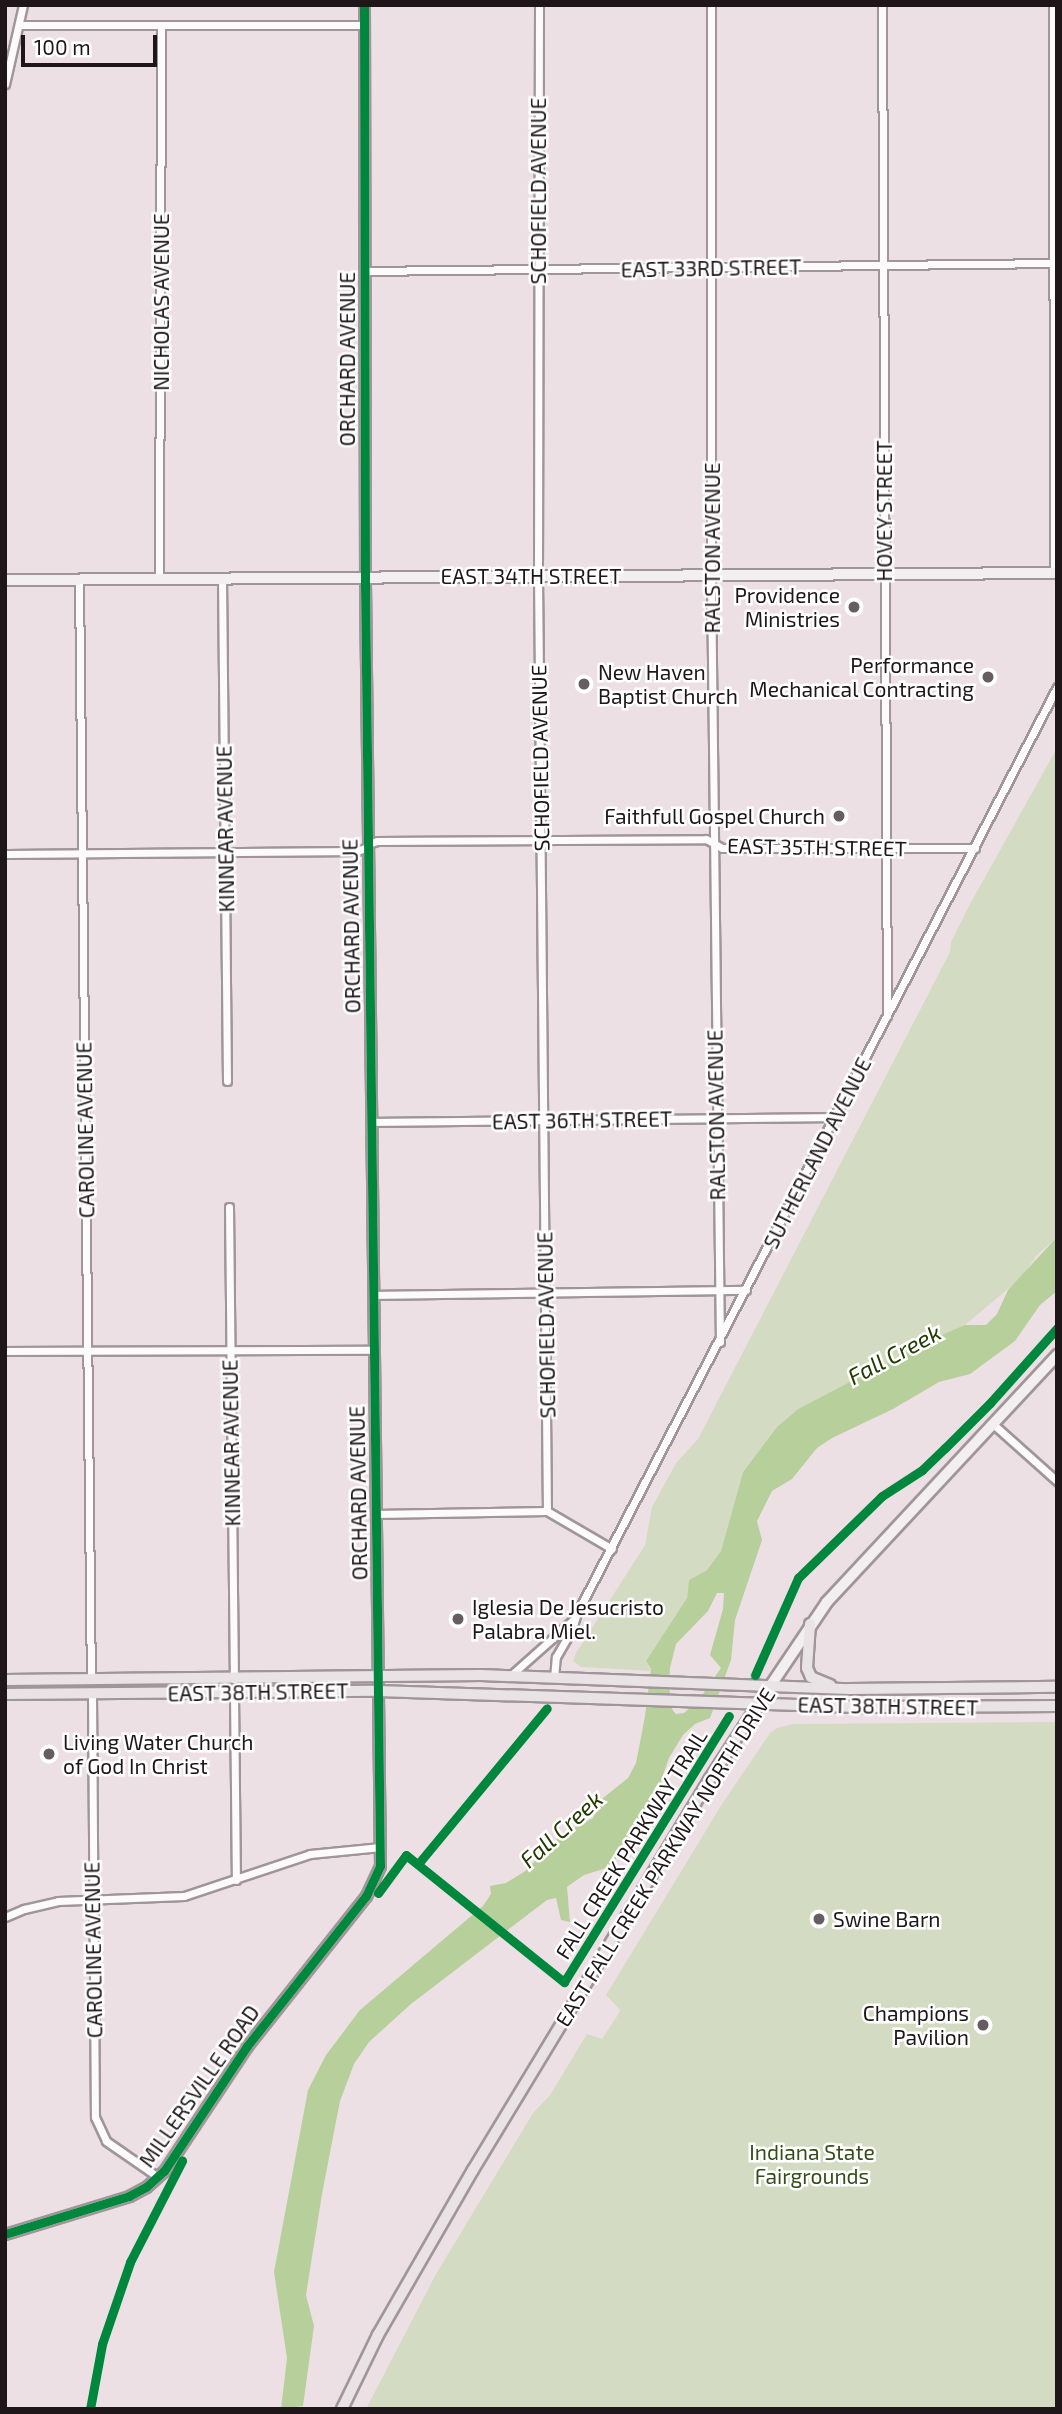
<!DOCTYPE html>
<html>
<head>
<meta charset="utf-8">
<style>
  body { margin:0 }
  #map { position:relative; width:1062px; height:2414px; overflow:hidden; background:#ede0e4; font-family:"Exo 2",sans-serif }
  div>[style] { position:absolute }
  .green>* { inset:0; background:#d3dcc2 }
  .water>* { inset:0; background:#b7cf9a }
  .roads { filter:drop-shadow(2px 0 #a09699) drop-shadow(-2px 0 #a09699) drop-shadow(0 2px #a09699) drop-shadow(0 -2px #a09699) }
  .minor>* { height:7px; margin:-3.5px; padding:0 3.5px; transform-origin:3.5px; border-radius:3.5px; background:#fcfafb }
  .tertiary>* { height:9px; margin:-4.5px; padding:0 4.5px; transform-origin:4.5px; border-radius:4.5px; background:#fcfafb }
  .secondary>* { height:10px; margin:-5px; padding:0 5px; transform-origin:5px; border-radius:5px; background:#f3eff1 }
  .primary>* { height:10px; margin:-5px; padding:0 5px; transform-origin:5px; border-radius:5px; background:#eae3e6 }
  .cycleway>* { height:9px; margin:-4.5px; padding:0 4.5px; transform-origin:4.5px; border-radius:4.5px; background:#00873e }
  .dots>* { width:19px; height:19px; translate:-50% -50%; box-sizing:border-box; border:4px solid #fff; border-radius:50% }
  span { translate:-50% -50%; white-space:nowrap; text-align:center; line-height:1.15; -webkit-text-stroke:5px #fff; paint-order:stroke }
  .street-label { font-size:21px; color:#1e1619 }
  .poi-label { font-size:21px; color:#1e1619 }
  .right { translate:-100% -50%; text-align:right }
  .left { translate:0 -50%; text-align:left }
  .park-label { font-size:21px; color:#354e18 }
  .water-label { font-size:23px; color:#233b01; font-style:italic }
  .frame { position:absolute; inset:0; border:7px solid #1e1619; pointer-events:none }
  .scale { position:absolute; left:21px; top:35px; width:136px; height:32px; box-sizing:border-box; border:4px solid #1e1619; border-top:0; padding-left:9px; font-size:21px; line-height:24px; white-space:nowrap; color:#1e1619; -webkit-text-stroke:5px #fff; paint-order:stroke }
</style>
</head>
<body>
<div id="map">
  <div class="green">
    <div style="clip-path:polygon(1057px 748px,1057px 1237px,1037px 1255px,1021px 1278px,965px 1325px,798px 1409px,777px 1427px,743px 1472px,721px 1551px,707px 1570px,689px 1580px,687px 1598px,646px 1661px,651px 1671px,581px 1667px,573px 1661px,576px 1653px,645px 1545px,652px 1507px,676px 1463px,698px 1439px,950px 952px,951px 942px,970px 904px)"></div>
    <div style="clip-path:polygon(1057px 1722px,1057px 2409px,366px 2409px,436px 2274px,533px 2113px,550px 2095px,587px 2034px,602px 2039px,617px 2016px,620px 2010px,606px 1995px,722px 1804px,770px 1733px,777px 1728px,793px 1724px)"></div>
  </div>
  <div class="water">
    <div style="clip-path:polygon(evenodd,1057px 1237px,1057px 1291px,1040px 1305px,1015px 1341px,970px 1374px,939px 1382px,893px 1409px,832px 1438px,817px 1448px,792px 1479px,772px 1491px,757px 1521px,762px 1540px,735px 1620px,731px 1660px,710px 1718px,695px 1724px,683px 1735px,669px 1758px,657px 1792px,620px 1848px,613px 1866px,584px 1875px,567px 1887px,570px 1922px,561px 1920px,556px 1898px,547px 1900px,411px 2004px,369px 2042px,354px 2064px,340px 2101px,322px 2194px,306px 2295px,314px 2326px,303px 2406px,281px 2409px,287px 2358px,274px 2272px,308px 2090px,326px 2055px,360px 2010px,483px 1906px,491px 1894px,490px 1886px,506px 1883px,524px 1872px,561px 1835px,593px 1818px,603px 1798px,628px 1778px,636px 1763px,645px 1716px,651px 1669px,646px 1661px,687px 1598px,689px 1580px,707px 1570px,721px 1551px,743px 1472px,777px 1427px,798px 1409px,935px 1338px,965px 1325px,986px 1325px,997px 1314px,1008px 1290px,1057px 1237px,717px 1593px,724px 1593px,723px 1609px,710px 1655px,721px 1668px,698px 1701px,684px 1713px,676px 1714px,672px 1709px,669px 1686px,670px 1668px,676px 1644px,708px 1611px,717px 1593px)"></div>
  </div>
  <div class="roads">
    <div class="minor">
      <div style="left:539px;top:5px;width:571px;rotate:90.1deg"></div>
      <div style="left:538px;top:576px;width:935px;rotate:89.45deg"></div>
      <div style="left:711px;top:5px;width:570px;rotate:90deg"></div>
      <div style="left:711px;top:575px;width:767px;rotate:89.33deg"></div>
      <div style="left:882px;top:5px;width:1011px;rotate:89.72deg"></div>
      <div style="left:1053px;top:5px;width:568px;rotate:89.9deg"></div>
      <div style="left:19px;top:25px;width:345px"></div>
      <div style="left:5px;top:84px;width:81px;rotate:-77.2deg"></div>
      <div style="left:364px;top:271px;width:693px;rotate:-0.66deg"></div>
      <div style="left:222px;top:578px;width:503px;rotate:89.43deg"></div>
      <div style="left:79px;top:579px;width:1101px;rotate:89.38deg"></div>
      <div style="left:159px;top:579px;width:553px;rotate:-89.79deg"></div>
      <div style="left:368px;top:844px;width:9px;rotate:-18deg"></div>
      <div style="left:377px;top:841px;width:329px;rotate:-0.3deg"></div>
      <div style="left:706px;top:839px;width:18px;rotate:29deg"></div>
      <div style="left:722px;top:848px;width:253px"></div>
      <div style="left:7px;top:854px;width:350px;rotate:-0.5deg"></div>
      <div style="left:357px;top:851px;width:12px;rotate:-20deg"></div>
      <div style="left:371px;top:1122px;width:465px;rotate:-0.6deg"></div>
      <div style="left:229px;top:1207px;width:472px;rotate:89.4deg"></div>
      <div style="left:373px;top:1295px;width:373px;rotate:-0.8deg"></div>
      <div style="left:5px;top:1351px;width:368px;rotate:-0.2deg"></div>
      <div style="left:993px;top:1424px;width:86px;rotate:41.7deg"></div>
      <div style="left:375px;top:1514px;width:172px;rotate:-1deg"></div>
      <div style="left:547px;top:1511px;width:75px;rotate:30.3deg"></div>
      <div style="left:510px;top:1676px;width:86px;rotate:-41.7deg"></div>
      <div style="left:554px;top:1678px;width:21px;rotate:-85deg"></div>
      <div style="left:556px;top:1657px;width:32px;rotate:-60deg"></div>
      <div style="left:572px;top:1629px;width:17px;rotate:-73deg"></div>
      <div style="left:577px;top:1613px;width:1043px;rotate:-62.6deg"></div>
      <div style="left:92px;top:1694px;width:423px;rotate:89.6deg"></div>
      <div style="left:95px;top:2117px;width:26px;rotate:65deg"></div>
      <div style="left:106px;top:2141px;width:63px;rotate:34.7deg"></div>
      <div style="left:234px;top:1694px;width:186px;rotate:89.4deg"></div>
      <div style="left:5px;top:1917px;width:21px;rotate:-23deg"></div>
      <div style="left:24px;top:1909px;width:35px;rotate:-13deg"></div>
      <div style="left:58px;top:1901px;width:126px;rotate:-2.3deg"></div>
      <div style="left:184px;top:1896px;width:133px;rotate:-18.4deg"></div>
      <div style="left:310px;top:1854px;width:71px;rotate:-5.6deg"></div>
    </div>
    <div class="tertiary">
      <div style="left:5px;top:2234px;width:130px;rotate:-17deg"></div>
      <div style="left:129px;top:2196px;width:19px;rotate:-28deg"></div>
      <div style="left:146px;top:2187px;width:24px;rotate:-42deg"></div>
      <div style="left:164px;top:2171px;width:150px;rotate:-56.4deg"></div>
      <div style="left:247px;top:2046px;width:191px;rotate:-51.6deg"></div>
      <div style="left:366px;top:1896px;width:33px;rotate:-65deg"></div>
      <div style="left:380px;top:1866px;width:1289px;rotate:-90.67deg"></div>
      <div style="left:365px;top:577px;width:572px;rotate:-90.1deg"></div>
    </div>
    <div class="secondary">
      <div style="left:5px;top:580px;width:1052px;rotate:-0.38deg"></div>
      <div style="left:771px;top:1685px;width:100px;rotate:-56deg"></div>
      <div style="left:827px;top:1602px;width:338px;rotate:-47deg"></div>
    </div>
    <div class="primary">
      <div style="left:810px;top:1624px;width:44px;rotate:93.9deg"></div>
      <div style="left:807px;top:1668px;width:10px;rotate:66deg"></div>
      <div style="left:811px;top:1677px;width:21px;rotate:23deg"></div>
      <div style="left:5px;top:1680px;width:476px;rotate:-0.6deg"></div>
      <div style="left:481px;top:1675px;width:368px;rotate:2.2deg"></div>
      <div style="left:849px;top:1689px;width:208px;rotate:-0.6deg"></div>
      <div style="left:5px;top:1694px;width:373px;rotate:-0.5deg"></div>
      <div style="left:378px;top:1691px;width:487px;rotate:1.9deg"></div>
      <div style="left:865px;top:1707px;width:192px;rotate:-0.3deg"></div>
      <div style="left:342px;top:2409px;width:82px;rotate:-64.1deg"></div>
      <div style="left:378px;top:2335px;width:190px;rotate:-60.1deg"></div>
      <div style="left:473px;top:2170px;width:456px;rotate:-58.8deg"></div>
      <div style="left:709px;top:1780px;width:113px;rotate:-56.9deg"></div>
    </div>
  </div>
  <div class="cycleway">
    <div style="left:755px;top:1675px;width:106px;rotate:-66.1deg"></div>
    <div style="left:798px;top:1578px;width:117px;rotate:-44.3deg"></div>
    <div style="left:882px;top:1496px;width:48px;rotate:-33deg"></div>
    <div style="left:922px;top:1470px;width:32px;rotate:-44deg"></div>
    <div style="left:945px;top:1448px;width:64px;rotate:-45deg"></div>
    <div style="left:990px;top:1403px;width:101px;rotate:-48.2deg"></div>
    <div style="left:418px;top:1864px;width:202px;rotate:-50.4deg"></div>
    <div style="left:378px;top:1893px;width:47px;rotate:-53.6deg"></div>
    <div style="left:406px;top:1855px;width:203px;rotate:38.8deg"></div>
    <div style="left:564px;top:1982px;width:313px;rotate:-58.2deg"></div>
    <div style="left:5px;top:2234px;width:130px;rotate:-17deg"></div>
    <div style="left:129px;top:2196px;width:19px;rotate:-28deg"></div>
    <div style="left:146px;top:2187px;width:24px;rotate:-42deg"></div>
    <div style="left:164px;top:2171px;width:150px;rotate:-56.4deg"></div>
    <div style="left:247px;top:2046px;width:191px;rotate:-51.6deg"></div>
    <div style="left:366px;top:1896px;width:33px;rotate:-65deg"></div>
    <div style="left:380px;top:1866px;width:1289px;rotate:-90.67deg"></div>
    <div style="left:365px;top:577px;width:572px;rotate:-90.1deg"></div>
    <div style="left:90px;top:2409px;width:66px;rotate:-79.5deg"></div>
    <div style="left:102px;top:2344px;width:87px;rotate:-71.1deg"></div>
    <div style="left:130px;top:2262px;width:114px;rotate:-62.8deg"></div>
  </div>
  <div class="dots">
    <div style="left:854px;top:607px;background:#665d60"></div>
    <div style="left:988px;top:677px;background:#665d60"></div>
    <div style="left:584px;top:684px;background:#665d60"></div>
    <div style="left:839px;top:816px;background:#665d60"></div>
    <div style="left:458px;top:1619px;background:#665d60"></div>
    <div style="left:49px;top:1754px;background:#665d60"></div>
    <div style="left:819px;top:1919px;background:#665d60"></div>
    <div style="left:983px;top:2025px;background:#665d60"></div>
  </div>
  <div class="street-label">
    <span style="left:538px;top:191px;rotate:-90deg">SCHOFIELD AVENUE</span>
    <span style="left:711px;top:268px;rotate:-1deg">EAST 33RD STREET</span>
    <span style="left:161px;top:302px;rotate:-90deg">NICHOLAS AVENUE</span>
    <span style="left:347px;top:359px;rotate:-90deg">ORCHARD AVENUE</span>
    <span style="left:884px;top:511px;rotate:-90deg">HOVEY STREET</span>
    <span style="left:712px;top:548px;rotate:-90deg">RALSTON AVENUE</span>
    <span style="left:531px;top:576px">EAST 34TH STREET</span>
    <span style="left:540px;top:758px;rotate:-91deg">SCHOFIELD AVENUE</span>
    <span style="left:225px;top:829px;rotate:-91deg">KINNEAR AVENUE</span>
    <span style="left:817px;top:847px;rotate:1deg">EAST 35TH STREET</span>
    <span style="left:351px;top:926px;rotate:-91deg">ORCHARD AVENUE</span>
    <span style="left:716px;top:1115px;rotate:-91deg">RALSTON AVENUE</span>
    <span style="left:582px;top:1120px;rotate:-1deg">EAST 36TH STREET</span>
    <span style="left:85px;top:1130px;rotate:-91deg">CAROLINE AVENUE</span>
    <span style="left:817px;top:1153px;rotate:-63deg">SUTHERLAND AVENUE</span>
    <span style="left:546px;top:1325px;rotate:-91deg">SCHOFIELD AVENUE</span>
    <span style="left:231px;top:1443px;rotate:-91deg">KINNEAR AVENUE</span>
    <span style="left:358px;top:1493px;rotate:-91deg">ORCHARD AVENUE</span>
    <span style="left:258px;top:1692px;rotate:-1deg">EAST 38TH STREET</span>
    <span style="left:888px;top:1706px;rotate:1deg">EAST 38TH STREET</span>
    <span style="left:631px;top:1844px;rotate:-58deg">FALL CREEK PARKWAY TRAIL</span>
    <span style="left:665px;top:1857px;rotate:-58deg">EAST FALL CREEK PARKWAY NORTH DRIVE</span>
    <span style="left:93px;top:1950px;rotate:-91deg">CAROLINE AVENUE</span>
    <span style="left:199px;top:2086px;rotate:-55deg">MILLERSVILLE ROAD</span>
  </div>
  <div class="poi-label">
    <span class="right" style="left:840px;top:607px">Providence<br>Ministries</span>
    <span class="right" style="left:974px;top:677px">Performance<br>Mechanical Contracting</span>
    <span class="left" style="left:598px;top:684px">New Haven<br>Baptist Church</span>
    <span class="right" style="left:825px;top:816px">Faithfull Gospel Church</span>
    <span class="left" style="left:472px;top:1619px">Iglesia De Jesucristo<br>Palabra Miel.</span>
    <span class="left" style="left:63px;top:1754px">Living Water Church<br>of God In Christ</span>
    <span class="left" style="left:833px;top:1919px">Swine Barn</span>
    <span class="right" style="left:969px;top:2025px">Champions<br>Pavilion</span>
  </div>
  <div class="park-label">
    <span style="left:812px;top:2164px">Indiana State<br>Fairgrounds</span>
  </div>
  <div class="water-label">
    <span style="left:894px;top:1354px;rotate:-28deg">Fall Creek</span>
    <span style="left:561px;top:1829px;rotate:-42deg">Fall Creek</span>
  </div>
  <div class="frame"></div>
  <div class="scale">100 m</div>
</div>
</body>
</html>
